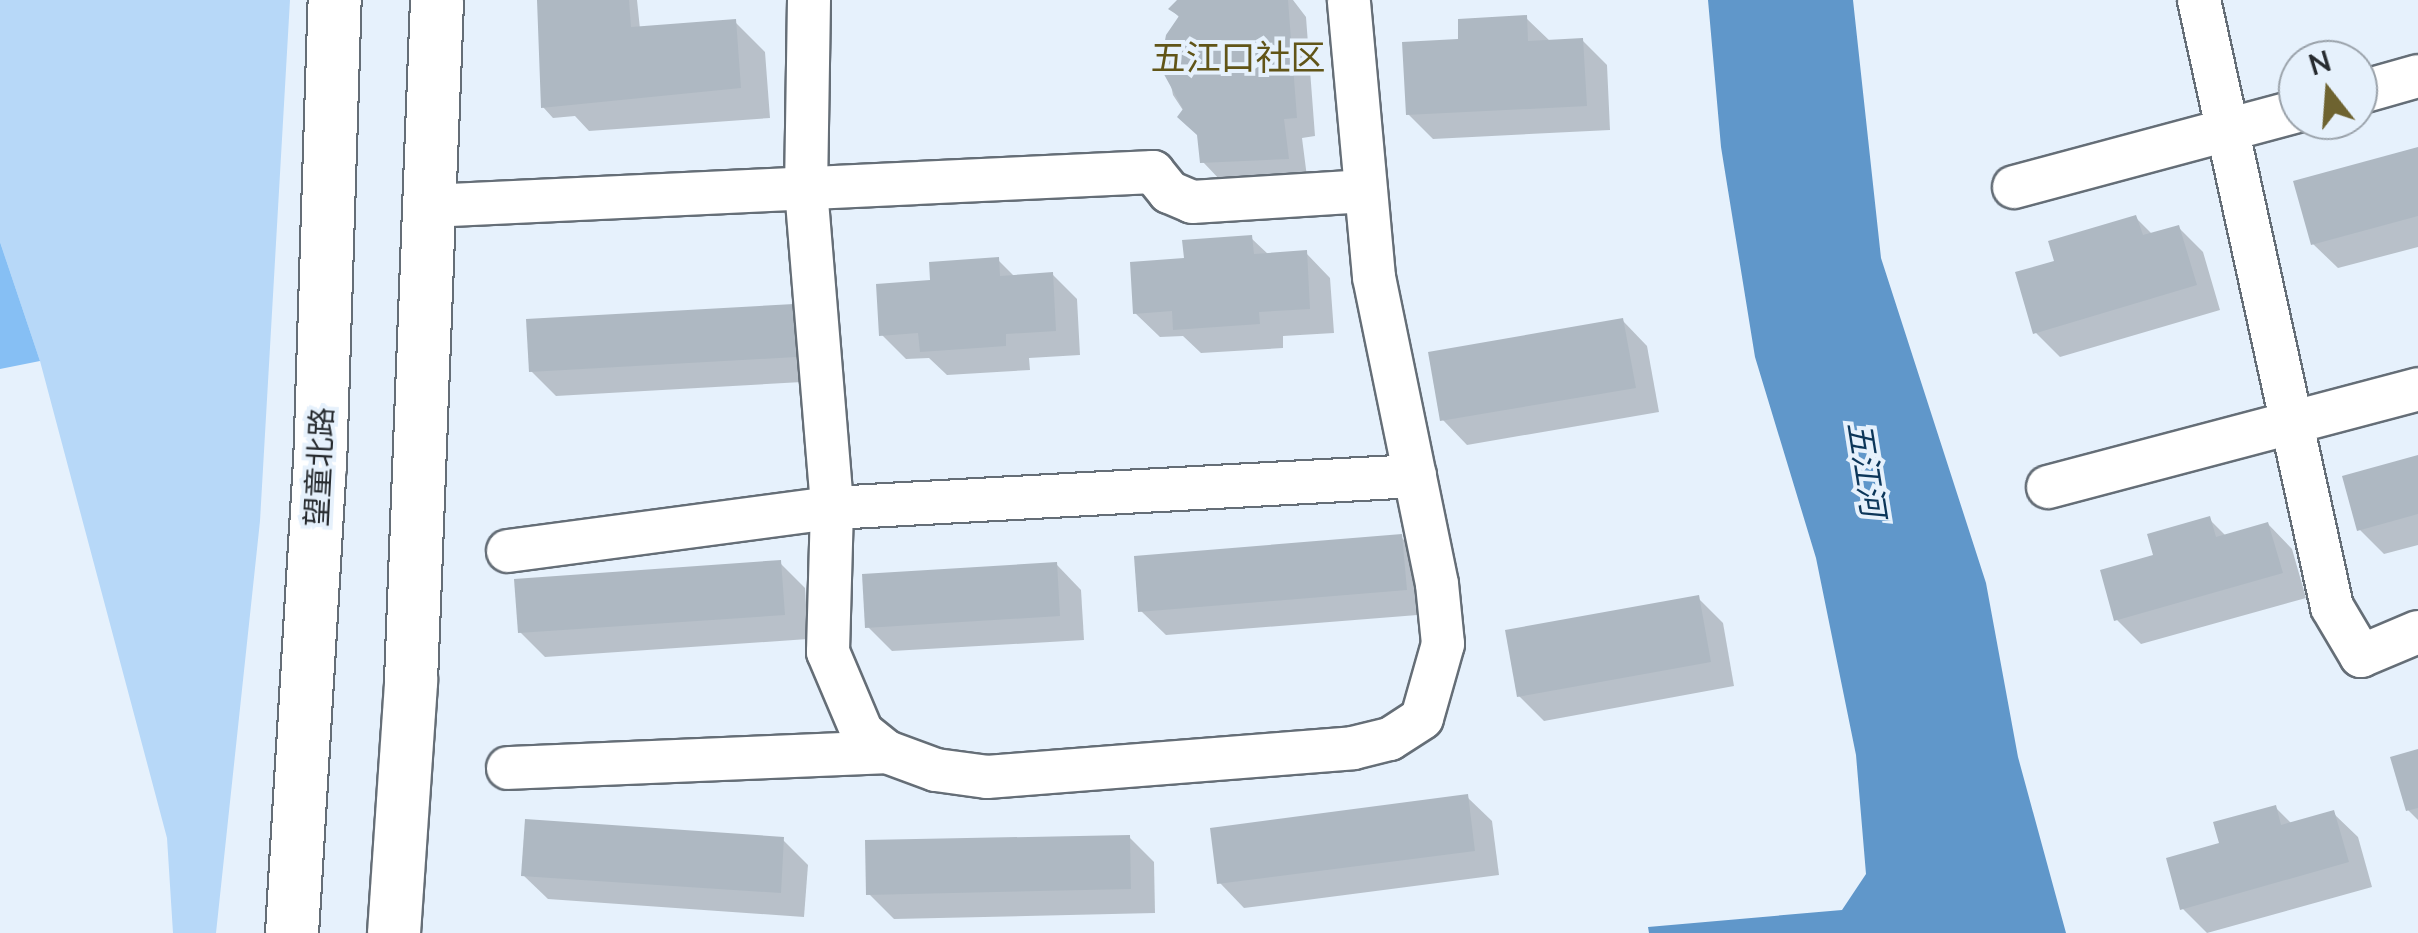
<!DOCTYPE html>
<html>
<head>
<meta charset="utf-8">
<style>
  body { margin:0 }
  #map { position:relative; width:2418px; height:933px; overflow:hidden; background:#e6f1fc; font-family:Mulish,"Noto Sans SC",sans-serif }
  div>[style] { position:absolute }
  .green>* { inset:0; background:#b7d8f8 }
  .forest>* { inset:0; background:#86bff4 }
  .water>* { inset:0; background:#6097ca }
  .shadow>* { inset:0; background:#0003 }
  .building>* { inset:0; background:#aeb8c2 }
  .roads { filter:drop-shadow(2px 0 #656e77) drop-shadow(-2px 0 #656e77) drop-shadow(0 2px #656e77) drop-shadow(0 -2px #656e77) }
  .minor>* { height:42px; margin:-21px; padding:0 21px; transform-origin:21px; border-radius:21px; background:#fff }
  .major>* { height:52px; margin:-26px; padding:0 26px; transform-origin:26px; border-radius:26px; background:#fff }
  span { translate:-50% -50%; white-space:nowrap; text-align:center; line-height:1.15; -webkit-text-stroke:8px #e6f1fc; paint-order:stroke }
  .street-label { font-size:30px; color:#272b2f }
  .water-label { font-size:32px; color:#0c3659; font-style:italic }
  .quarter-label { font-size:35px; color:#615518 }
  .north { position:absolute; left:2278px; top:40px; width:100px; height:100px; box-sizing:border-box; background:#e6f1fc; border:2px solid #9aa2aa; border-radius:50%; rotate:343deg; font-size:28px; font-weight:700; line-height:40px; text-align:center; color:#272b2f }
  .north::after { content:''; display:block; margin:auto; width:35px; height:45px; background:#6e6330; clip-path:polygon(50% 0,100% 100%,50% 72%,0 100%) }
</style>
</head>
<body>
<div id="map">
  <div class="green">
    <div style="clip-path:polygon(0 0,290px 0,260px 521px,216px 933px,173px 933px,167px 838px,40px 361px,0 242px)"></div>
  </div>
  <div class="forest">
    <div style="clip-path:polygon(0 242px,40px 361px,0 369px)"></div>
  </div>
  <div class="water">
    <div style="clip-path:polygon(1708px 0,1853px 0,1881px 258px,1986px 583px,2018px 757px,2066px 933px,1649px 933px,1648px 927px,1842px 910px,1866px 874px,1856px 755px,1816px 558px,1755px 357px,1721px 147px)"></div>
  </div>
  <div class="shadow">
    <div style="clip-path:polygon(540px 0,637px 0,640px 29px,735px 22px,765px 52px,770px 118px,589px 131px,575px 116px,553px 118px,543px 107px)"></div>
    <div style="clip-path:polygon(1180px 0,1293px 0,1306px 17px,1315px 136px,1302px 138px,1307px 177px,1222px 182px,1203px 162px,1200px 136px,1173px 95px,1164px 52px,1180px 18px,1171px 9px)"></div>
    <div style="clip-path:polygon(1526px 18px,1551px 42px,1582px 40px,1607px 65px,1610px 130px,1433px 139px,1408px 114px,1461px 42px)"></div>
    <div style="clip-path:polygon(2418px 150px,2418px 247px,2338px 268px,2313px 244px)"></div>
    <div style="clip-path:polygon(2135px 217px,2153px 235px,2178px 227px,2203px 252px,2220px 310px,2060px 357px,2035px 332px,2057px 263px)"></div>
    <div style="clip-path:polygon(1251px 238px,1269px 255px,1306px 253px,1330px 278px,1334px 333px,1283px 336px,1283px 348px,1201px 353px,1183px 336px,1160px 337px,1135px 313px)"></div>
    <div style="clip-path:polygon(998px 260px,1015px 277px,1052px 274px,1077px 299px,1080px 355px,1029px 358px,1030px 370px,947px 375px,929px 358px,906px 359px,882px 335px,932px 282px)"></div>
    <div style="clip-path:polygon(793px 307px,818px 332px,820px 381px,556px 396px,531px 371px)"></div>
    <div style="clip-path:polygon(1623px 321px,1647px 346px,1659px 412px,1467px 445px,1443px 420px)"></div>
    <div style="clip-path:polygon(2418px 457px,2418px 545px,2384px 554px,2359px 529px)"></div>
    <div style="clip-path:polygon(2209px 519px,2226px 536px,2268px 524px,2292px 549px,2306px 598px,2141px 644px,2117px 620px,2156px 557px)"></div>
    <div style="clip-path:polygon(1401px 537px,1426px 562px,1430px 614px,1166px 635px,1141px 611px)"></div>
    <div style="clip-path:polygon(780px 563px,805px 588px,808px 639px,545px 657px,520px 632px)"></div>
    <div style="clip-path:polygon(1057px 565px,1081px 590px,1084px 640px,892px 651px,868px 627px)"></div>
    <div style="clip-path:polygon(1698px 598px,1723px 623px,1734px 686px,1544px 721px,1519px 696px)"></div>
    <div style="clip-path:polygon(2418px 752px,2418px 820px,2408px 810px)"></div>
    <div style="clip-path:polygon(1467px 797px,1492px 821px,1499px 875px,1244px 908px,1220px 883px)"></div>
    <div style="clip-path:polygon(2275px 807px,2292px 824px,2333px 813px,2358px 837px,2372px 887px,2207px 933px,2182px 908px)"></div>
    <div style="clip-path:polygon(1129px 837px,1154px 862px,1155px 913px,894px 919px,869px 894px)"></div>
    <div style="clip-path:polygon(783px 840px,808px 865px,804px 917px,548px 899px,523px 875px)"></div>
  </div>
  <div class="building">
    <div style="clip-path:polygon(537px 0,629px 0,631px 27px,736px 19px,741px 88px,541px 108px)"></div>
    <div style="clip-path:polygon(1177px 0,1288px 0,1297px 118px,1284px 119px,1289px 159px,1200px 163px,1197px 135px,1177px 117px,1183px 109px,1160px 67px,1166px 35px,1179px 16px,1168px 9px)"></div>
    <div style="clip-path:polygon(1527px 15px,1528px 41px,1583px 38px,1587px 106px,1406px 115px,1402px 42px,1458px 39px,1458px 19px)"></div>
    <div style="clip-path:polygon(2418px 147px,2418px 216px,2311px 245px,2293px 181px)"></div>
    <div style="clip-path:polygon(2136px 215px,2143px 235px,2179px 225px,2197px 285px,2033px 334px,2015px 272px,2054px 261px,2048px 241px)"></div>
    <div style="clip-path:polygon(1252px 235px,1254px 254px,1307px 250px,1310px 309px,1259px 312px,1260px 324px,1173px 330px,1172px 311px,1133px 314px,1130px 262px,1184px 258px,1182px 240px)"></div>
    <div style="clip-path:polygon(999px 257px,1000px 276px,1053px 272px,1056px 331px,1006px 334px,1006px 346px,920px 352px,918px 333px,879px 336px,876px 284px,930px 280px,929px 262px)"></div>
    <div style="clip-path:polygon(794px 304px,796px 357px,529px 372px,526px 319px)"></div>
    <div style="clip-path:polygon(1623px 318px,1636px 388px,1440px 421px,1428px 352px)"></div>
    <div style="clip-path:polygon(2418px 455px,2418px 514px,2357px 531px,2342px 476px)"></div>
    <div style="clip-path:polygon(2210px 516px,2216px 537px,2268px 522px,2283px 573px,2114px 621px,2100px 570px,2153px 555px,2147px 534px)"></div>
    <div style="clip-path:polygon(1402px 534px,1407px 590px,1138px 612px,1134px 556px)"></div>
    <div style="clip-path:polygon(781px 560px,785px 615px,518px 633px,514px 579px)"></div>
    <div style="clip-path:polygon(1057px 562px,1060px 616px,865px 628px,862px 574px)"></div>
    <div style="clip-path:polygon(1699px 595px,1711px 662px,1517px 697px,1505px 630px)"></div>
    <div style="clip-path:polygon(2418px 749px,2418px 808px,2406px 811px,2390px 757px)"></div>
    <div style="clip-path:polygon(1468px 794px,1475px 851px,1217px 884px,1210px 828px)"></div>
    <div style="clip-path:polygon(2276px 805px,2281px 825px,2334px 810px,2349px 862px,2180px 910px,2166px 858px,2219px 843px,2213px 822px)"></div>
    <div style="clip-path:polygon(525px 819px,784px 837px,781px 893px,521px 876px)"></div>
    <div style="clip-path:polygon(1130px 835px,1131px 889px,866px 895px,865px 840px)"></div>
  </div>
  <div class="roads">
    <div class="minor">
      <div style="left:809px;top:0;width:189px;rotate:90.9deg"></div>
      <div style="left:806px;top:189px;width:320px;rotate:85.3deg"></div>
      <div style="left:832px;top:508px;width:144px;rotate:91.6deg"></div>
      <div style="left:828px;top:652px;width:87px;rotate:67deg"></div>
      <div style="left:862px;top:732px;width:32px;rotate:39deg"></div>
      <div style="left:887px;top:752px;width:52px;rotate:20.2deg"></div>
      <div style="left:936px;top:770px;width:51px;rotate:7.8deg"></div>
      <div style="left:987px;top:777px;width:367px;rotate:-4.5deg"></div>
      <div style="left:1353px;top:748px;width:38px;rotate:-14deg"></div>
      <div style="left:1390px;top:739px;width:38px;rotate:-33deg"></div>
      <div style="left:1422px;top:718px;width:77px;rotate:-74.2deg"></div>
      <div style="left:1443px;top:644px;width:60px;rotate:-95.7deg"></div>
      <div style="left:1437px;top:584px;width:313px;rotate:-101.6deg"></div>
      <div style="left:1374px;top:277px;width:278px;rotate:-95.2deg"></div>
      <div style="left:2199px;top:0;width:621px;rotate:77.64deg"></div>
      <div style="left:2332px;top:607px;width:57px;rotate:59.4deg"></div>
      <div style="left:2361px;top:656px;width:62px;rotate:-22.8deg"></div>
      <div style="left:2358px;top:93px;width:62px;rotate:-15.8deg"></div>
      <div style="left:2014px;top:187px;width:294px;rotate:-15deg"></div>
      <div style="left:429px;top:206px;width:725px;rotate:-2.69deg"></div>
      <div style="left:1153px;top:172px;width:26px;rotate:51deg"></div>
      <div style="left:1169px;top:192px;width:25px;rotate:23deg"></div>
      <div style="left:1192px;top:202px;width:174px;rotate:-3.6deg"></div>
      <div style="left:2048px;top:487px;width:383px;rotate:-14.8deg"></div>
      <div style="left:508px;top:551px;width:327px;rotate:-7.6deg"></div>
      <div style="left:832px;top:508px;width:584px;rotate:-3.14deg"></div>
      <div style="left:508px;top:768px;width:379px;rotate:-2.4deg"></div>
    </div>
    <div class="major">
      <div style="left:292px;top:933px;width:467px;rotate:-86.6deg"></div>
      <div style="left:320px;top:467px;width:467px;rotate:-88.2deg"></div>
      <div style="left:394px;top:933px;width:253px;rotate:-86.1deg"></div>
      <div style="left:411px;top:681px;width:681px;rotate:-87.81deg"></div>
    </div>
  </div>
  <div class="street-label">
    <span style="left:319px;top:467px;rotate:-87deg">望童北路</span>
  </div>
  <div class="water-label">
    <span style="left:1867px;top:469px;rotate:81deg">五江河</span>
  </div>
  <div class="quarter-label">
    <span style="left:1238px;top:57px">五江口社区</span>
  </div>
  <div class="north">N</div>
</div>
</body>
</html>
